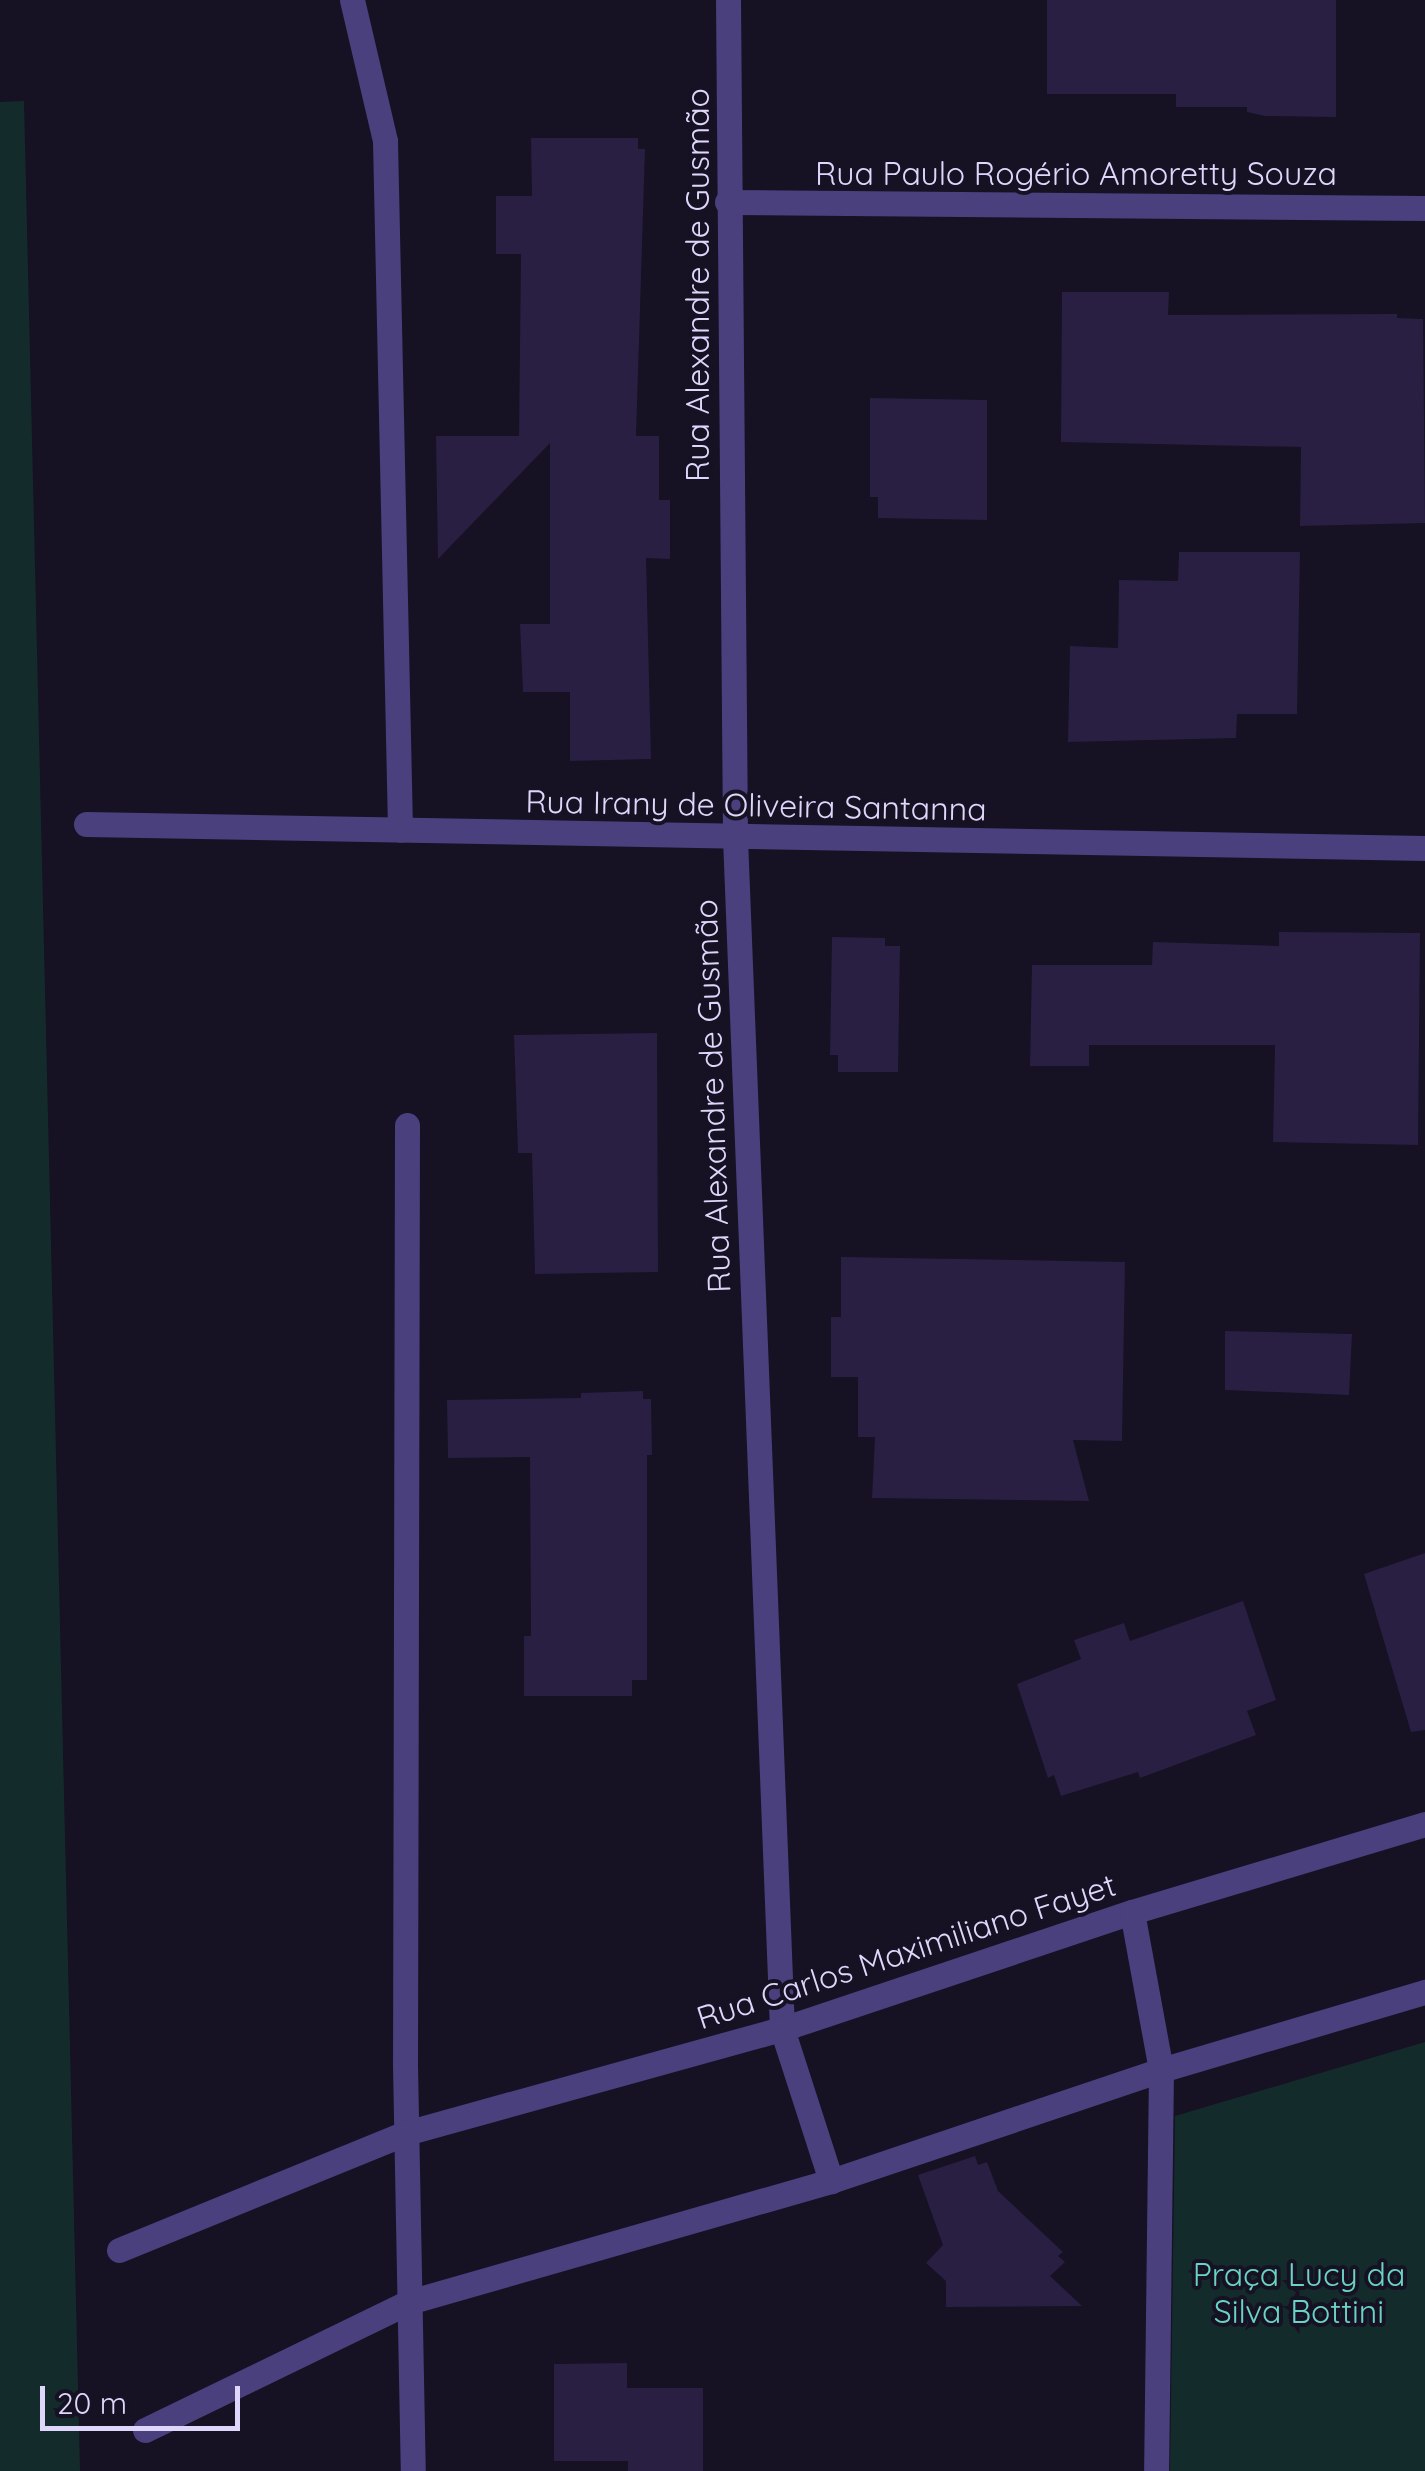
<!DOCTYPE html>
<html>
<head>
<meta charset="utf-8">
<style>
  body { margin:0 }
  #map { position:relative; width:1425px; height:2471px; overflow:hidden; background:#161123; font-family:Quicksand,sans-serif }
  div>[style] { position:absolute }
  .green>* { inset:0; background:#142b2c }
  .building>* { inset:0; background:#291f42 }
  .minor>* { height:25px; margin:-12.5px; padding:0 12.5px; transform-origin:12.5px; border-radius:12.5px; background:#49407d }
  .tertiary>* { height:25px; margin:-12.5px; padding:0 12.5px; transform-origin:12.5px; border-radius:12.5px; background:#49407d }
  span { translate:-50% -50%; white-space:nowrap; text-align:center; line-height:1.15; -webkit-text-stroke:8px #161123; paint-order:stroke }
  .street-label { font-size:32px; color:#ded7fb }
  .park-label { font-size:32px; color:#69d4c4 }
  .scale { position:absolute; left:40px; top:2386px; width:200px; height:45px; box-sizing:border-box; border:5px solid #ded7fb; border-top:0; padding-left:12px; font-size:30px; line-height:35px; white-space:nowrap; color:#ded7fb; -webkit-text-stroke:8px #161123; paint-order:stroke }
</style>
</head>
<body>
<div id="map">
  <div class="green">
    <div style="clip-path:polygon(24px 101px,80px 2471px,0 2471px,0 102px)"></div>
    <div style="clip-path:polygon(1425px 2042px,1425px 2471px,1170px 2471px,1175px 2116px)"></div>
  </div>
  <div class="building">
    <div style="clip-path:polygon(1047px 0,1336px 0,1336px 117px,1265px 116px,1247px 112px,1247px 107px,1176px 107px,1176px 94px,1047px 94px)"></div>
    <div style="clip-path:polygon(531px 138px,638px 138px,638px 149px,645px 149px,636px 436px,659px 436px,659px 500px,670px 500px,670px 559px,646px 558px,651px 759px,570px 761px,570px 692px,523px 692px,520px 624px,550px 624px,550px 443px,438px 559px,436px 436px,519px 436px,521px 254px,496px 254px,496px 196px,532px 196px)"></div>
    <div style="clip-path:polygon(1062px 292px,1169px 292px,1168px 315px,1397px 314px,1397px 318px,1423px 319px,1425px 523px,1300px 526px,1301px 447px,1061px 442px)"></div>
    <div style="clip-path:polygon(870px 398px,987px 400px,987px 520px,878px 518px,878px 497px,870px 497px)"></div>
    <div style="clip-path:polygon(1179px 552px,1300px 552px,1297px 714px,1237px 714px,1236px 738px,1068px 742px,1070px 646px,1118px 648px,1119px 580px,1178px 581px)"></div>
    <div style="clip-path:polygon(1279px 932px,1420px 933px,1418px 1145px,1273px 1142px,1275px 1045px,1089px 1045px,1089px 1066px,1030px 1066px,1032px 965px,1152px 965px,1153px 942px,1279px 946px)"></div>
    <div style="clip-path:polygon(832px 937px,885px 938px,885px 946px,900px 946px,898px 1072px,838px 1072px,838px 1055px,830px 1055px)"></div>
    <div style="clip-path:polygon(657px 1033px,658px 1272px,535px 1274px,532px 1153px,518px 1153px,514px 1035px)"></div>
    <div style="clip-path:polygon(841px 1257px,1125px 1262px,1122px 1441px,1073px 1440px,1089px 1501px,872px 1498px,875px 1437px,858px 1437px,858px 1377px,831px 1377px,831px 1317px,841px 1317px)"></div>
    <div style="clip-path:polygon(1225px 1331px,1352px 1334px,1349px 1395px,1225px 1390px)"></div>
    <div style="clip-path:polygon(643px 1391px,643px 1399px,651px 1399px,652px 1455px,647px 1455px,647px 1680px,632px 1680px,632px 1696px,524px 1696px,524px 1636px,531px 1636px,530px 1457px,448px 1458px,447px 1400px,581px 1398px,581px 1393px)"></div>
    <div style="clip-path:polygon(1425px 1553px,1425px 1730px,1411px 1732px,1364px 1574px)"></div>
    <div style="clip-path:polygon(1243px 1601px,1276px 1700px,1247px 1711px,1256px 1735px,1140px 1778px,1138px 1772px,1061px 1796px,1054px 1775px,1048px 1778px,1017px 1684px,1081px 1659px,1074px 1640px,1124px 1623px,1130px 1641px)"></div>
    <div style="clip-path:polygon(975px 2156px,978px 2165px,987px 2162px,998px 2191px,1063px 2252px,1058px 2256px,1065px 2262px,1050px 2276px,1082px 2306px,946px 2307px,946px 2281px,926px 2263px,943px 2245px,918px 2175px)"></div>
    <div style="clip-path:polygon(627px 2363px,627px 2388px,703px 2388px,703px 2471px,628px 2471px,628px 2461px,554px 2461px,554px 2364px)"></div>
  </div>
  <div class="minor">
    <div style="left:352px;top:0;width:145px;rotate:76.8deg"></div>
    <div style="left:385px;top:141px;width:689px;rotate:88.75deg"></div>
    <div style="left:728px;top:0;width:838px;rotate:89.52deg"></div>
    <div style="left:735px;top:838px;width:1192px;rotate:87.74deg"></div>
    <div style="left:782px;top:2029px;width:160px;rotate:72.1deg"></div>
    <div style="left:727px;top:202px;width:698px;rotate:0.49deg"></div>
    <div style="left:86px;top:824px;width:1339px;rotate:1.03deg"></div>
    <div style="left:407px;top:1125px;width:940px;rotate:90.12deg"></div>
    <div style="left:405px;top:2065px;width:406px;rotate:88.9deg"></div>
    <div style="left:119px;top:2250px;width:310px;rotate:-22.2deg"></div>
    <div style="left:406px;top:2133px;width:390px;rotate:-15.5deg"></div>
    <div style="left:782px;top:2029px;width:369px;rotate:-18.5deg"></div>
    <div style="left:1132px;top:1912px;width:161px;rotate:79.6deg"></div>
    <div style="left:1161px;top:2070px;width:401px;rotate:90.7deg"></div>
    <div style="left:145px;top:2430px;width:293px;rotate:-25.9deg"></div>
    <div style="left:409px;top:2302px;width:439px;rotate:-16deg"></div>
    <div style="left:831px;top:2181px;width:348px;rotate:-18.6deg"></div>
  </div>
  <div class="tertiary">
    <div style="left:1132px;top:1912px;width:306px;rotate:-16.7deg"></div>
    <div style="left:1161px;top:2070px;width:275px;rotate:-16.5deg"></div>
  </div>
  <div class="street-label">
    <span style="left:1076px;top:173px">Rua Paulo Rogério Amoretty Souza</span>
    <span style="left:697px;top:285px;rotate:-90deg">Rua Alexandre de Gusmão</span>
    <span style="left:756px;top:805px;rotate:1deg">Rua Irany de Oliveira Santanna</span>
    <span style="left:712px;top:1096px;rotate:-92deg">Rua Alexandre de Gusmão</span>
    <span style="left:906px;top:1951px;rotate:-18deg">Rua Carlos Maximiliano Fayet</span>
  </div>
  <div class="park-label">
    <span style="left:1299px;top:2293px">Praça Lucy da<br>Silva Bottini</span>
  </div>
  <div class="scale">20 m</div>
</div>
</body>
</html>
